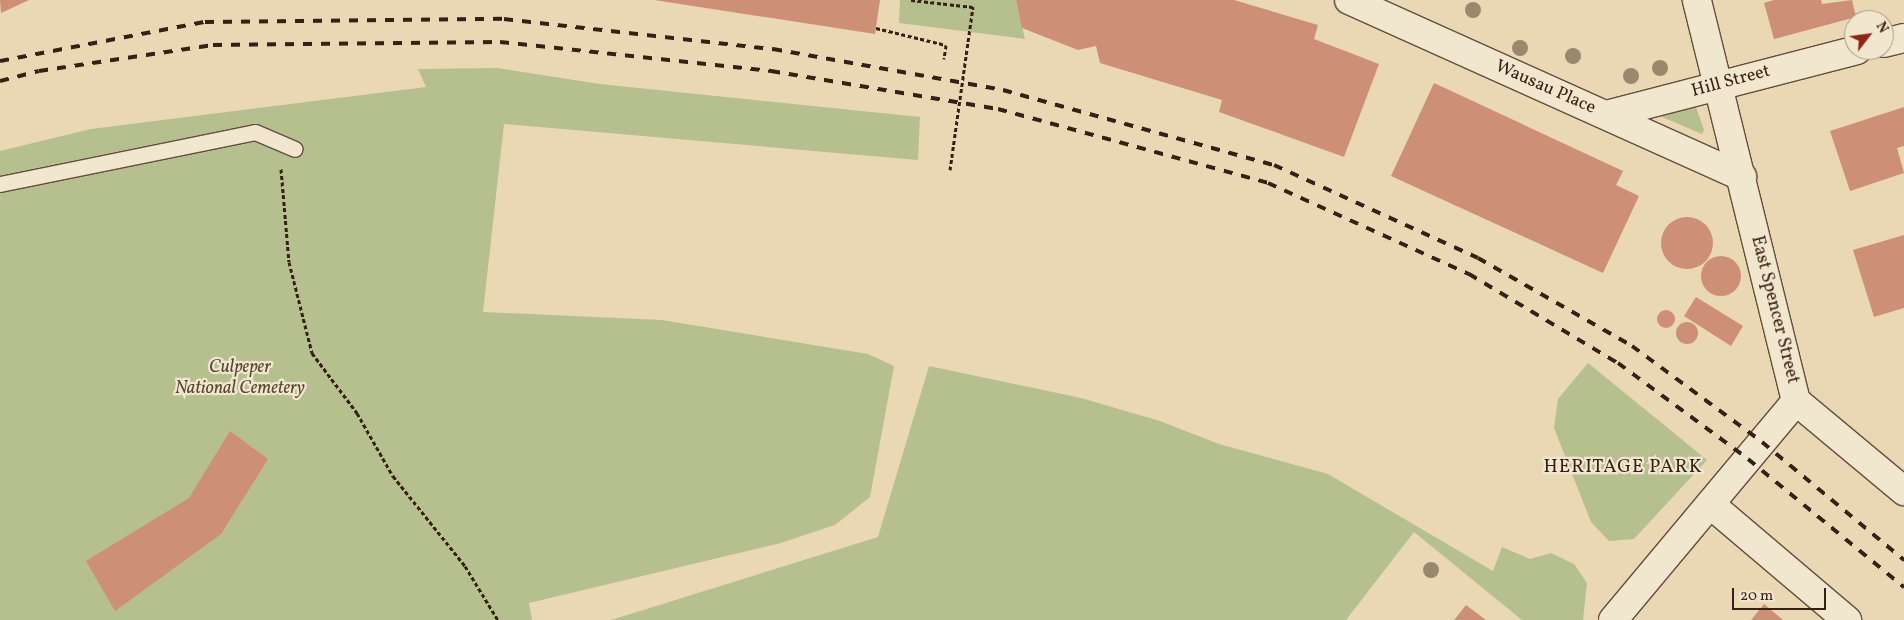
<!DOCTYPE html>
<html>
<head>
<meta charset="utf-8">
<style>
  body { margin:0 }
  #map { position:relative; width:1904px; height:620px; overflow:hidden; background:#ead8b4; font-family:Vollkorn,serif }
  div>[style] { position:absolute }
  .green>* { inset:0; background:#b6bf8e }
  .building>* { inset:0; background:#ce8f77 }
  .round { border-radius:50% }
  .path>* { height:3px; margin-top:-1.5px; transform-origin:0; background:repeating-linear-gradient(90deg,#381f15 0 4px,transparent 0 6.5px) }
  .roads { filter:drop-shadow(1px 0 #644d3d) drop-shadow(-1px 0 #644d3d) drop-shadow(0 1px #644d3d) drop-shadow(0 -1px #644d3d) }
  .service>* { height:15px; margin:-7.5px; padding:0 7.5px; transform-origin:7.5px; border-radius:7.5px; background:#f1e6ce }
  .minor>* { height:28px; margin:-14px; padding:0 14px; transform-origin:14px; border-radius:14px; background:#f1e6ce }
  .rail>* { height:4px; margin-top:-2px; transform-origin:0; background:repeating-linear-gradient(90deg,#381f15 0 9px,transparent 0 18px) }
  .path-bridge>* { height:3px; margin-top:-1.5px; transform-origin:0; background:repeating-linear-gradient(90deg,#381f15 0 4px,transparent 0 6.5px) }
  .trees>* { width:16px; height:16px; margin:-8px; border-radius:50%; background:#9a886d }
  span { translate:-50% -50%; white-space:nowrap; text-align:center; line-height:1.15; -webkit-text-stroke:4.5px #f1e6ce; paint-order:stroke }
  .street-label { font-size:18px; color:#381f15 }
  .park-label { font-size:18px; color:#584733; font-style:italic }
  .neighbourhood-label { font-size:19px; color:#381f15; letter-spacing:1px }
  .north { position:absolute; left:1844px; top:10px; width:50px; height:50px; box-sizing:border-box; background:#f1e6ce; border:1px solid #a79684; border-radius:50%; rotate:60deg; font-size:14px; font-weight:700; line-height:20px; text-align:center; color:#381f15 }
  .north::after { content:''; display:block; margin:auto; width:18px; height:22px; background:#8f2418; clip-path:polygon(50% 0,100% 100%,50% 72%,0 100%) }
  .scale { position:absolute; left:1732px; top:588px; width:94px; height:22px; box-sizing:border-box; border:2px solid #381f15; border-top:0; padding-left:6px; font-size:15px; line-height:18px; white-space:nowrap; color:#381f15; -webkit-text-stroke:4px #f1e6ce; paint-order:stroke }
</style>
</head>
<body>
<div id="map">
  <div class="green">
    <div style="clip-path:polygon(900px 0,1016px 0,1025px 39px,899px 23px)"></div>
    <div style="clip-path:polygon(497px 68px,600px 84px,920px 117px,918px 160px,504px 124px,483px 312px,662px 320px,868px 354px,894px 366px,870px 497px,835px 525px,781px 543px,529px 603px,532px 620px,0 620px,0 151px,91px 129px,426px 87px,418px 69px)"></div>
    <div style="clip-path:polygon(1695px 104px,1704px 130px,1702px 134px,1662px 117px,1661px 114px)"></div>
    <div style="clip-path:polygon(1588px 363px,1707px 460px,1634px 539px,1609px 541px,1591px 522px,1554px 428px,1558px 399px)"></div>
    <div style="clip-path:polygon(929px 366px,1081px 398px,1160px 421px,1219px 444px,1328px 474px,1493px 571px,1502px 547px,1530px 559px,1551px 553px,1574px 564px,1587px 583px,1583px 620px,1522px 620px,1414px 532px,1346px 620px,611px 620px,878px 537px)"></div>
  </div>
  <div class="building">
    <div style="clip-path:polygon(0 0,29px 0,1px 13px)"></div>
    <div style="clip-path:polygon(654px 0,880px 0,875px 34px)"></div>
    <div style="clip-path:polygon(1016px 0,1234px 0,1318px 25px,1314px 39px,1379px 64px,1344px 157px,1219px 112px,1222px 100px,1100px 63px,1096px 46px,1078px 50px,1022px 28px)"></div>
    <div style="clip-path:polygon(1774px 0,1821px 0,1822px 4px,1852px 0,1856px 17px,1774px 39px,1764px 3px)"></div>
    <div style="clip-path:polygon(1434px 83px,1623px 171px,1616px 185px,1639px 196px,1603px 273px,1391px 176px)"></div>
    <div style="clip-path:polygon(1904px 107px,1904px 146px,1897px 148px,1904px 173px,1850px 191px,1830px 131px)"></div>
    <div class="round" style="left:1661px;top:217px;width:52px;height:52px"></div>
    <div style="clip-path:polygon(1904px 235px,1904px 308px,1874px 317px,1853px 250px)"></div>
    <div class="round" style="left:1701px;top:256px;width:40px;height:40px"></div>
    <div style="clip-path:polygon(1696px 297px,1743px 326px,1731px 346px,1684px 316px)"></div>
    <div class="round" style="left:1657px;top:310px;width:18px;height:18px"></div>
    <div class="round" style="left:1676px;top:322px;width:22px;height:22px"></div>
    <div style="clip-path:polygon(230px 431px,268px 459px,221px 534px,115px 611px,86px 561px,189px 498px)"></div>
    <div style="clip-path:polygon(1764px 604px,1783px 620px,1751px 620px)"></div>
    <div style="clip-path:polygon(1466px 605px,1486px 620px,1454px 620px)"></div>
  </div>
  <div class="path">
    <div style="left:911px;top:0;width:62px;rotate:6.4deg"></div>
    <div style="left:876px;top:28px;width:72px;rotate:13.7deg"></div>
    <div style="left:946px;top:45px;width:14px;rotate:98deg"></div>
    <div style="left:281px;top:169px;width:93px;rotate:85.1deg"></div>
    <div style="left:289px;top:262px;width:94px;rotate:75.8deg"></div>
    <div style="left:312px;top:353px;width:75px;rotate:53.1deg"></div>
    <div style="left:357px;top:413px;width:73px;rotate:60.3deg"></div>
    <div style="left:393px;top:476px;width:115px;rotate:51.3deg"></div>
    <div style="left:465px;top:566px;width:63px;rotate:58.6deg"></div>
  </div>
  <div class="roads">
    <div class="service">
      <div style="left:0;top:184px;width:260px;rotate:-11.5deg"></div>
      <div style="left:255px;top:132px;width:43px;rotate:23deg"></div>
    </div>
    <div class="minor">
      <div style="left:1349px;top:0;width:431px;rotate:24.2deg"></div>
      <div style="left:1884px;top:43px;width:21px;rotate:-14deg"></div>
      <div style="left:1606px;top:115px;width:259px;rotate:-14.5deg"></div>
      <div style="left:1796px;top:401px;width:141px;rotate:39.8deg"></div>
      <div style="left:1710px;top:504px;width:180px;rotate:40.3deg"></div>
      <div style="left:1613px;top:620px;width:285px;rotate:-50.1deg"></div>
      <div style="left:1796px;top:401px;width:413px;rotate:-103.9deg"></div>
    </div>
  </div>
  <div class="rail">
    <div style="left:0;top:61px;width:209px;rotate:-10.8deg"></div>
    <div style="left:205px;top:22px;width:299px;rotate:-0.6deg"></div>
    <div style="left:504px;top:19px;width:271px;rotate:6.4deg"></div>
    <div style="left:773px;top:49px;width:234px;rotate:10.1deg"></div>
    <div style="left:1003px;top:90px;width:281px;rotate:15.5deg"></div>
    <div style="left:1274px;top:165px;width:224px;rotate:24.5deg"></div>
    <div style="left:1478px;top:258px;width:177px;rotate:29.7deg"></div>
    <div style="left:1632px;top:346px;width:162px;rotate:36.4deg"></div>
    <div style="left:1762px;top:442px;width:185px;rotate:39.7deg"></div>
    <div style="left:0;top:81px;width:40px;rotate:-14.4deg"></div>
    <div style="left:39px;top:71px;width:176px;rotate:-8.5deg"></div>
    <div style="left:213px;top:45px;width:287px;rotate:-0.6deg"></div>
    <div style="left:500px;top:42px;width:273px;rotate:6.1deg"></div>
    <div style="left:771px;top:71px;width:230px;rotate:9.5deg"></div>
    <div style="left:998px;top:109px;width:280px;rotate:15.3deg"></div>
    <div style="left:1268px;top:183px;width:221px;rotate:24.4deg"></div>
    <div style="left:1469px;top:274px;width:174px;rotate:30.9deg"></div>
    <div style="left:1618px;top:363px;width:162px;rotate:36.4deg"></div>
    <div style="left:1748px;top:459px;width:202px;rotate:39.4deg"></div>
  </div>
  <div class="path-bridge">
    <div style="left:950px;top:170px;width:165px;rotate:-82deg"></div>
  </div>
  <div class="trees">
    <div style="left:1473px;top:10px"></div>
    <div style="left:1520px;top:48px"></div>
    <div style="left:1573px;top:56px"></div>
    <div style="left:1660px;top:68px"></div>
    <div style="left:1631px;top:76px"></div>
    <div style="left:1431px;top:570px"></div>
  </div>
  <div class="street-label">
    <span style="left:1731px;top:82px;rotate:-15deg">Hill Street</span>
    <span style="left:1545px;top:88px;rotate:24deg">Wausau Place</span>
    <span style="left:1774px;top:310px;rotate:76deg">East Spencer Street</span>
  </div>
  <div class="park-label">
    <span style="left:240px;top:379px">Culpeper<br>National Cemetery</span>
  </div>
  <div class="neighbourhood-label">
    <span style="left:1623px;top:468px">HERITAGE PARK</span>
  </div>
  <div class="north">N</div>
  <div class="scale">20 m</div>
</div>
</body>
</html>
